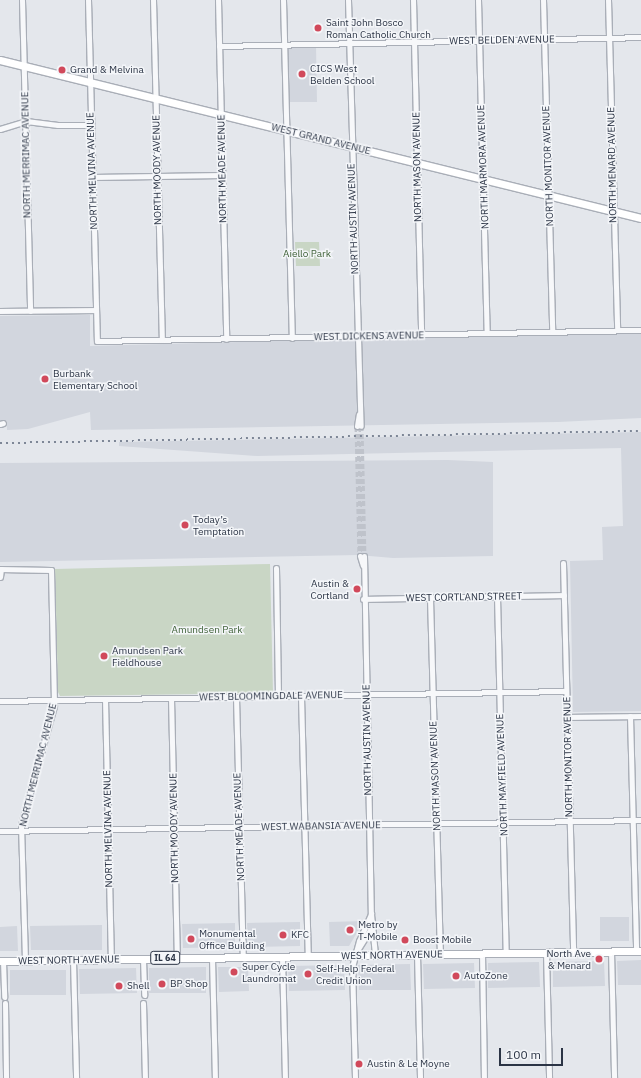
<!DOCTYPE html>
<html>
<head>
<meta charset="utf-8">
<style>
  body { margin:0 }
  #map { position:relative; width:641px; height:1078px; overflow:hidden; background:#e4e7ec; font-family:"IBM Plex Sans",sans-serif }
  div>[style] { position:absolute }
  .built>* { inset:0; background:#d2d6de }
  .green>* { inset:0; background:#c9d6c5 }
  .minor-tunnel>* { height:5px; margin-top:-2.5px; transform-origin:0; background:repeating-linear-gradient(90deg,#bfc3cb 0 5px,transparent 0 7.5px) }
  .roads { filter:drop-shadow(1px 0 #a9aeb7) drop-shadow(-1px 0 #a9aeb7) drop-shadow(0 1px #a9aeb7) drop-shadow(0 -1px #a9aeb7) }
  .minor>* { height:5px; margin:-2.5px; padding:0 2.5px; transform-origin:2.5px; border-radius:2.5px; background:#f7f8fa }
  .major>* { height:7px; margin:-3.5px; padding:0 3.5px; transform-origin:3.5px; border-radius:3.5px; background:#fff }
  .rail>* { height:1.5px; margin-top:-0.75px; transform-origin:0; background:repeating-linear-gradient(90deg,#7d8696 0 2px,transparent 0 6px) }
  .dots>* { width:11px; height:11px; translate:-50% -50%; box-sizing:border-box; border:2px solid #f4f6f9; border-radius:50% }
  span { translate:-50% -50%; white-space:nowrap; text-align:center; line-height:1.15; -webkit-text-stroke:3px #f4f6f9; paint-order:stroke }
  .shield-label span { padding:1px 3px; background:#f4f6f9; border:1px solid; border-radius:3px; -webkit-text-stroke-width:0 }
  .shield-label { font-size:9px; color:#2b3445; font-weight:700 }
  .poi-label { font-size:10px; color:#2b3445 }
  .left { translate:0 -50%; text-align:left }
  .right { translate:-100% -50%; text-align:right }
  .street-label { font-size:10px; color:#2b3445 }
  .park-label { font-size:10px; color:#3f6138 }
  .scale { position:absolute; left:499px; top:1048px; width:64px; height:18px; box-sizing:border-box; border:2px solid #2b3445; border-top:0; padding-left:5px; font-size:12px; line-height:14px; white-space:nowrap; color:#2b3445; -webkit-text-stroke:3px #f4f6f9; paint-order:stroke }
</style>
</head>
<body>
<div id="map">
  <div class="built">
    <div style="clip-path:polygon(316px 45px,317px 102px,287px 102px,286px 46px)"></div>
    <div style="clip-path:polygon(90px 315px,90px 346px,641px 331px,641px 418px,558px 422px,91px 430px,90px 412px,28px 429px,7px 430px,7px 421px,0 421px,0 316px)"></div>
    <div style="clip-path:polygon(641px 432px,641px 711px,573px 712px,570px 561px,603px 560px,602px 527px,623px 526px,621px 448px,257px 456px,119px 446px,119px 442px)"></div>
    <div style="clip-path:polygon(448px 460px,493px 462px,493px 556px,393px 558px,358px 555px,0 562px,0 463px)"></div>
    <div style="clip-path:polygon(600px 917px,629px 917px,629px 941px,600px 941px)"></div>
    <div style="clip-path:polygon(364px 921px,349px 946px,330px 946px,329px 922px)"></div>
    <div style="clip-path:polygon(300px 922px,300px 946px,248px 947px,247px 923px)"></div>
    <div style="clip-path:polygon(235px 923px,235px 947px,183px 948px,182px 924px)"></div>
    <div style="clip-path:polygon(102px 925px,102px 950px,31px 950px,30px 926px)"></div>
    <div style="clip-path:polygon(17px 926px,18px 951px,0 951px,0 927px)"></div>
    <div style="clip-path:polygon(641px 960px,641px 985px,618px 985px,617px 961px)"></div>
    <div style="clip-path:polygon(604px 961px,605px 986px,553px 987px,553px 962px)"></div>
    <div style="clip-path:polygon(539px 962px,540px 987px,488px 988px,488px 963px)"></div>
    <div style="clip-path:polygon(474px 963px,475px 988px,424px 989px,423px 964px)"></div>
    <div style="clip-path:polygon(410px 964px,411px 990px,359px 990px,358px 965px)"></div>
    <div style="clip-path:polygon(344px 965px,345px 990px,289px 991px,288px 966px)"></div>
    <div style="clip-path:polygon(206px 967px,206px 993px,149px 993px,149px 968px)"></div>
    <div style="clip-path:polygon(218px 967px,248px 967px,249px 991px,219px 992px)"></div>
    <div style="clip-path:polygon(136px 968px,137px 993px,80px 994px,79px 969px)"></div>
    <div style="clip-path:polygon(10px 970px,66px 970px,66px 995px,10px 995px)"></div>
  </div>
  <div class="green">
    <div style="clip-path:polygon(295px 242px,319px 242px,320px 266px,296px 266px)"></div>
    <div style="clip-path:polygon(270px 564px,273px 693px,60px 696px,58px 692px,55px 569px)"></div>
  </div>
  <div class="minor-tunnel">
    <div style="left:357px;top:426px;width:130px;rotate:88.7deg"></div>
    <div style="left:361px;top:426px;width:130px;rotate:88.7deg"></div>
  </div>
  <div class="roads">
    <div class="minor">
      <div style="left:22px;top:0;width:311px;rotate:88.5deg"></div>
      <div style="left:88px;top:0;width:341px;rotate:88.5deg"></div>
      <div style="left:97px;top:341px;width:544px;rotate:-1.16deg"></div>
      <div style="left:153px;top:0;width:340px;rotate:88.5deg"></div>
      <div style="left:218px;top:0;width:339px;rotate:88.6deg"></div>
      <div style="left:283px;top:0;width:338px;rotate:88.5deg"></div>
      <div style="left:348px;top:0;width:426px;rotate:88.3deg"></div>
      <div style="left:413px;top:0;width:335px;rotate:88.6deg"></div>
      <div style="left:478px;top:0;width:333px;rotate:88.5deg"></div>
      <div style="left:543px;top:0;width:332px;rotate:88.4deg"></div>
      <div style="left:608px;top:0;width:330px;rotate:88.4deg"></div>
      <div style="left:219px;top:46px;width:422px;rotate:-1.2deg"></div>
      <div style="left:0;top:129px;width:27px;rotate:-17deg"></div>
      <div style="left:26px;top:121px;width:32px;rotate:7deg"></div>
      <div style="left:58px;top:125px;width:33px"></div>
      <div style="left:92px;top:177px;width:130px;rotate:-0.9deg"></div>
      <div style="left:0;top:311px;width:96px;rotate:-0.6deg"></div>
      <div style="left:0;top:424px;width:3px;rotate:-18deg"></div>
      <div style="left:357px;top:426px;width:12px;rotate:-81deg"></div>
      <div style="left:360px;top:556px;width:10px;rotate:73deg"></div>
      <div style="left:364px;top:556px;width:358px;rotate:88.9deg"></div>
      <div style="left:371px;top:914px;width:41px;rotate:84.4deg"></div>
      <div style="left:563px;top:563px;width:389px;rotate:88.5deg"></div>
      <div style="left:276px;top:568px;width:128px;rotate:89.1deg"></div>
      <div style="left:0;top:569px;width:51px;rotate:1.1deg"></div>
      <div style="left:51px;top:570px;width:136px;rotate:88.7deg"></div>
      <div style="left:54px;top:706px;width:123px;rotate:105.5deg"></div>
      <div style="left:21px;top:825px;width:136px;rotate:88.3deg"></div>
      <div style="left:0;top:577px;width:8px;rotate:-83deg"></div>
      <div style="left:497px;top:596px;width:357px;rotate:88.6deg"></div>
      <div style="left:430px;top:598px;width:356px;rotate:88.4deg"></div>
      <div style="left:363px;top:599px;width:201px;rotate:-1.1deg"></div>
      <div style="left:301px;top:696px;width:260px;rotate:88.5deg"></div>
      <div style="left:236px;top:697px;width:260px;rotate:88.5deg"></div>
      <div style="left:171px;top:698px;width:260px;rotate:88.7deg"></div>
      <div style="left:105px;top:699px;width:260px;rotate:88.7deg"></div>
      <div style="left:0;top:701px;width:566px;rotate:-1.01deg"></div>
      <div style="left:630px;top:716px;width:235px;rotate:88.5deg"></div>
      <div style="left:567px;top:717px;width:74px;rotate:-0.8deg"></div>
      <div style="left:0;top:831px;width:641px;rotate:-0.98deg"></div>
      <div style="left:358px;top:949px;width:26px;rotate:-58deg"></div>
      <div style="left:611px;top:951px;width:127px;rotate:88.6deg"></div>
      <div style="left:546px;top:952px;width:126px;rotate:88.6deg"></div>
      <div style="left:482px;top:953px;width:125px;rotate:89.1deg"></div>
      <div style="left:417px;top:954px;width:124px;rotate:88.6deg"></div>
      <div style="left:282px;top:957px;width:121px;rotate:88.6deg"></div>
      <div style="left:212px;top:958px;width:120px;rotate:88.6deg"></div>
      <div style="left:143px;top:959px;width:36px;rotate:88deg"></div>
      <div style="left:73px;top:960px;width:118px;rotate:88.5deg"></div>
      <div style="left:3px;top:961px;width:36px;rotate:88deg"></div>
      <div style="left:5px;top:1003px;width:75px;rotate:89.2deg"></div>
      <div style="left:143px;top:1003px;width:75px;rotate:88.5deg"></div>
      <div style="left:355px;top:1078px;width:111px;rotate:-91.5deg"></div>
      <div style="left:352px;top:967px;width:27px;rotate:-75deg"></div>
      <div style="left:359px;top:941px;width:30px;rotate:-66deg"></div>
    </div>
    <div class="major">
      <div style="left:0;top:60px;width:660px;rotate:13.85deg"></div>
      <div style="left:0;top:961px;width:641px;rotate:-0.89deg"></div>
    </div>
  </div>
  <div class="rail">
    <div style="left:0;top:443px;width:641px;rotate:-1.07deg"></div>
  </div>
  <div class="dots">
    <div style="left:318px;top:28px;background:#d1495b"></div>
    <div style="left:62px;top:70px;background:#d1495b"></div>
    <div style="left:302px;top:74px;background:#d1495b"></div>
    <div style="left:45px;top:379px;background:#d1495b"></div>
    <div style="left:185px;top:525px;background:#d1495b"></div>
    <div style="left:357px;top:589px;background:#d1495b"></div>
    <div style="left:104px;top:656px;background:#d1495b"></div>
    <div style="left:350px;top:930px;background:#d1495b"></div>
    <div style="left:283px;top:935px;background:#d1495b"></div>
    <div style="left:191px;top:939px;background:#d1495b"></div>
    <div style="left:405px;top:940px;background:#d1495b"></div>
    <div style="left:599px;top:959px;background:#d1495b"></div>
    <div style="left:234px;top:972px;background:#d1495b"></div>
    <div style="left:308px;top:974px;background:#d1495b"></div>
    <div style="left:456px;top:976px;background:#d1495b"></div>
    <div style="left:162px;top:984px;background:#d1495b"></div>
    <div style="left:119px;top:986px;background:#d1495b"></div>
    <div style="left:359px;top:1064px;background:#d1495b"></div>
  </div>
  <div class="shield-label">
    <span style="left:165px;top:958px">IL 64</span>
  </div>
  <div class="poi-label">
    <span class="left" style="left:326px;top:28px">Saint John Bosco<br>Roman Catholic Church</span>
    <span class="left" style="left:310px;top:74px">CICS West<br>Belden School</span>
    <span class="left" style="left:70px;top:70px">Grand &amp; Melvina</span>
    <span class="left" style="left:53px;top:379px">Burbank<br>Elementary School</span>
    <span class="left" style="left:193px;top:525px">Today’s<br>Temptation</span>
    <span class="right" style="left:349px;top:589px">Austin &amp;<br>Cortland</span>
    <span class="left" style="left:112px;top:656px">Amundsen Park<br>Fieldhouse</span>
    <span class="left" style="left:358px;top:930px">Metro by<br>T-Mobile</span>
    <span class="left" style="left:199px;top:939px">Monumental<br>Office Building</span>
    <span class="left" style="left:291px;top:935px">KFC</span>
    <span class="left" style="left:413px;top:940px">Boost Mobile</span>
    <span class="right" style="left:591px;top:959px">North Ave<br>&amp; Menard</span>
    <span class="left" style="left:242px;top:972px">Super Cycle<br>Laundromat</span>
    <span class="left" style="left:316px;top:974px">Self-Help Federal<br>Credit Union</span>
    <span class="left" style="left:464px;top:976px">AutoZone</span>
    <span class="left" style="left:170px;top:984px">BP Shop</span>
    <span class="left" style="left:127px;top:986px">Shell</span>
    <span class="left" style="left:367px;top:1064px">Austin &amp; Le Moyne</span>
  </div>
  <div class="street-label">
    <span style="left:502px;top:40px;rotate:-1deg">WEST BELDEN AVENUE</span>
    <span style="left:321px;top:139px;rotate:14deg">WEST GRAND AVENUE</span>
    <span style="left:26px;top:155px;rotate:-91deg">NORTH MERRIMAC AVENUE</span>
    <span style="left:612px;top:165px;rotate:-91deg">NORTH MENARD AVENUE</span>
    <span style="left:548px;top:166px;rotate:-92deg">NORTH MONITOR AVENUE</span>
    <span style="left:417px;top:167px;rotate:-91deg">NORTH MASON AVENUE</span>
    <span style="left:483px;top:167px;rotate:-92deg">NORTH MARMORA AVENUE</span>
    <span style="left:222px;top:169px;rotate:-91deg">NORTH MEADE AVENUE</span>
    <span style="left:157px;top:170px;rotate:-91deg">NORTH MOODY AVENUE</span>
    <span style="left:92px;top:171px;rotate:-92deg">NORTH MELVINA AVENUE</span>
    <span style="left:353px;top:219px;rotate:-92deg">NORTH AUSTIN AVENUE</span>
    <span style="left:369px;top:336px;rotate:-1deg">WEST DICKENS AVENUE</span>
    <span style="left:464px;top:597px;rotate:-1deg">WEST CORTLAND STREET</span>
    <span style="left:271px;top:696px;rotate:-1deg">WEST BLOOMINGDALE AVENUE</span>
    <span style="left:367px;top:740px;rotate:-91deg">NORTH AUSTIN AVENUE</span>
    <span style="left:568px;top:757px;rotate:-91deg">NORTH MONITOR AVENUE</span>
    <span style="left:38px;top:765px;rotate:-76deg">NORTH MERRIMAC AVENUE</span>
    <span style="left:502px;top:775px;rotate:-92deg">NORTH MAYFIELD AVENUE</span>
    <span style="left:435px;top:776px;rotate:-92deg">NORTH MASON AVENUE</span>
    <span style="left:321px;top:826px;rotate:-1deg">WEST WABANSIA AVENUE</span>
    <span style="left:239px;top:827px;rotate:-92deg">NORTH MEADE AVENUE</span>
    <span style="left:174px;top:828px;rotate:-91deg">NORTH MOODY AVENUE</span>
    <span style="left:108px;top:829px;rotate:-91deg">NORTH MELVINA AVENUE</span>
    <span style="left:392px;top:955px;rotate:-1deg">WEST NORTH AVENUE</span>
    <span style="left:69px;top:960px;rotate:-1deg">WEST NORTH AVENUE</span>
  </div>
  <div class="park-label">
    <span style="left:307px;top:254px">Aiello Park</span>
    <span style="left:207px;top:630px">Amundsen Park</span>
  </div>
  <div class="scale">100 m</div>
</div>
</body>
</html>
